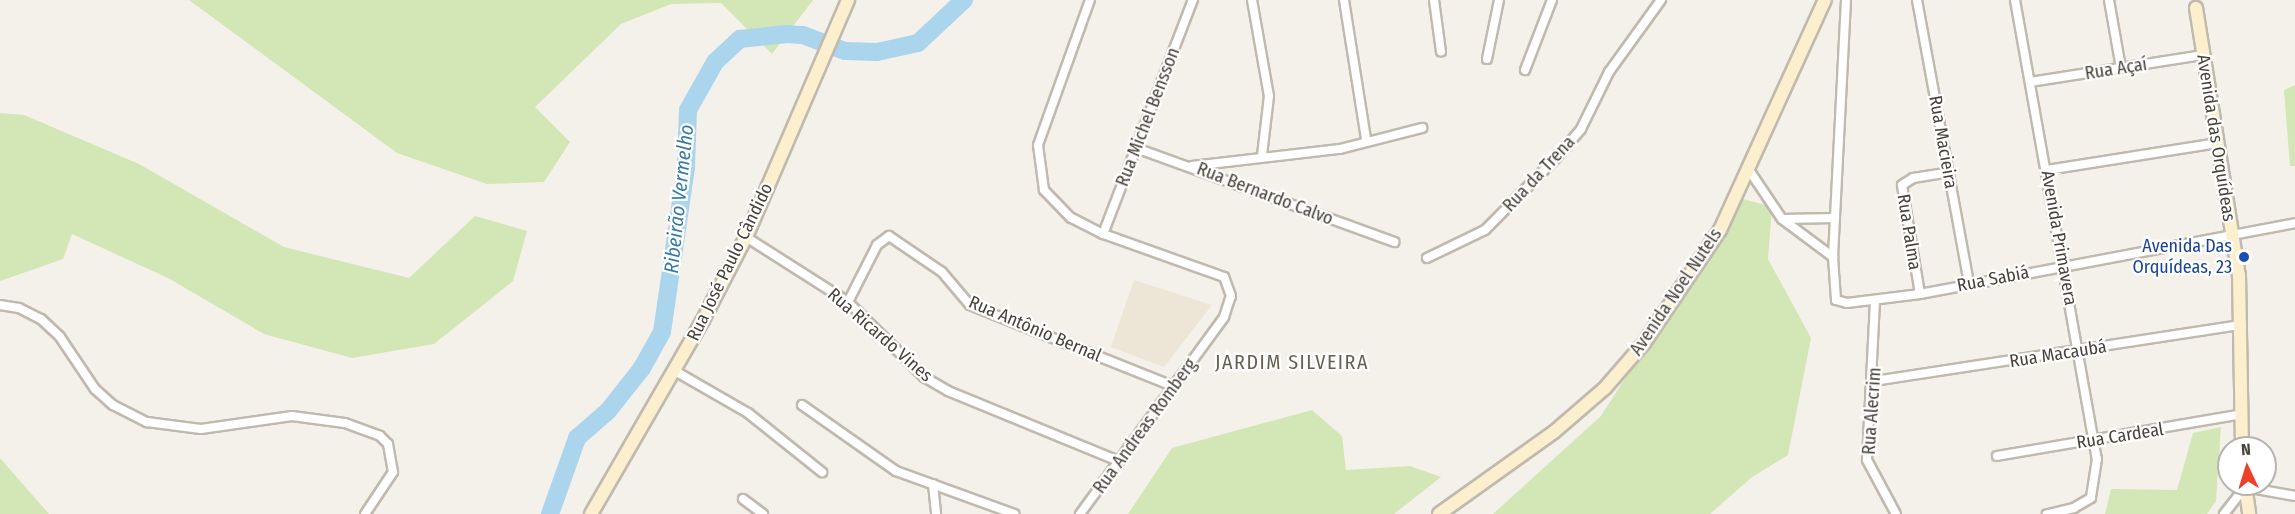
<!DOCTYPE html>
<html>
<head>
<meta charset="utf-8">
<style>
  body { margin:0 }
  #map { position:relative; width:2295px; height:514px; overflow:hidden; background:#f4f1eb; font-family:"Fira Sans Condensed",sans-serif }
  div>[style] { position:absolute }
  .education>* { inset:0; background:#ede5d6 }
  .green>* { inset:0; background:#d2e6b6 }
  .river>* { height:18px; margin:-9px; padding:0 9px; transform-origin:9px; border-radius:9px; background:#abd4ed }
  .roads { filter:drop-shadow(2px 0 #c0b9ae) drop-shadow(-2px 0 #c0b9ae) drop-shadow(0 2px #c0b9ae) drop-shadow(0 -2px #c0b9ae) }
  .street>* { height:8px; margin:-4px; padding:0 4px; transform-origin:4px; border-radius:4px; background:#fff }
  .secondary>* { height:12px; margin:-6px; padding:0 6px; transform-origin:6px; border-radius:6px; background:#fcefcd }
  .dots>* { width:16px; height:16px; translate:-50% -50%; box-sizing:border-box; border:3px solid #fff; border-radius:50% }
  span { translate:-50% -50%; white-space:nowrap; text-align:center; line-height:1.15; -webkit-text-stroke:4.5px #fff; paint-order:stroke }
  .street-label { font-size:18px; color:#484239 }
  .transit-label { font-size:18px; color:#164399 }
  .right { translate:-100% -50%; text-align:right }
  .water-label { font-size:20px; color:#357ba7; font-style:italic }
  .neighbourhood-label { font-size:20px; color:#6a5f51; letter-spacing:1.5px }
  .north { position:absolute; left:2217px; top:436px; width:60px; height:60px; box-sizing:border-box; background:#fff; border:2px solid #b6b3b0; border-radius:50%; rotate:356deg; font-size:16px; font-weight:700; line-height:24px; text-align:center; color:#484239 }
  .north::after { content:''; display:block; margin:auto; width:21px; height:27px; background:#ee3f28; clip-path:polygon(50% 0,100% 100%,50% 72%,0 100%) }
</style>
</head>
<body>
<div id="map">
  <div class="education">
    <div style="clip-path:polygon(1134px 280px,1212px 305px,1164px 367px,1111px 347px)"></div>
  </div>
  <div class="green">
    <div style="clip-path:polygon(189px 0,813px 0,772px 54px,721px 3px,671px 4px,621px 24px,535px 107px,570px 142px,544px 182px,487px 184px,397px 153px)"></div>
    <div style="clip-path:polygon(2295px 85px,2295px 166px,2290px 166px,2284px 90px)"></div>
    <div style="clip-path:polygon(0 113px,24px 115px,139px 164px,284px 247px,409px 278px,475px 216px,527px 231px,513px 281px,434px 344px,352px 358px,264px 334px,168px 278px,72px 234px,63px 259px,0 281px)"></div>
    <div style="clip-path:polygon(1740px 198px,1772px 207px,1768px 259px,1811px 338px,1788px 455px,1752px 477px,1710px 514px,1493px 514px,1601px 416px)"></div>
    <div style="clip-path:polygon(1312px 410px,1342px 436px,1346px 470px,1410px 466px,1441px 477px,1394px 514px,1128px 514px,1172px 448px)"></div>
    <div style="clip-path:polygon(2221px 427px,2216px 501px,2207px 514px,2105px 514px,2111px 489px,2177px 490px,2193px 433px)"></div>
    <div style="clip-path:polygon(0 458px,49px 514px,0 514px)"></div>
  </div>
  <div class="river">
    <div style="left:550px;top:514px;width:81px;rotate:-70.4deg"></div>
    <div style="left:577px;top:438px;width:41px;rotate:-41.1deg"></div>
    <div style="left:608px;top:411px;width:55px;rotate:-51.7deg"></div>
    <div style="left:642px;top:368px;width:41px;rotate:-60.9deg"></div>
    <div style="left:662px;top:332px;width:167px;rotate:-81.7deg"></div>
    <div style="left:686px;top:167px;width:57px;rotate:-88deg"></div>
    <div style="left:688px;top:110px;width:55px;rotate:-60.6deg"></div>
    <div style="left:715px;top:62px;width:34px;rotate:-43deg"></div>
    <div style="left:740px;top:39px;width:47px;rotate:-6.1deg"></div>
    <div style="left:787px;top:34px;width:16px;rotate:4deg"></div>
    <div style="left:803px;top:35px;width:45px;rotate:20.9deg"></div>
    <div style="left:845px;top:51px;width:32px;rotate:2deg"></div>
    <div style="left:877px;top:52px;width:42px;rotate:-12.4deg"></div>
    <div style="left:918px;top:43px;width:63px;rotate:-43.1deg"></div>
  </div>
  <div class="roads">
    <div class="street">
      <div style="left:1252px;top:0;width:97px;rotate:80deg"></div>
      <div style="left:1269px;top:96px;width:60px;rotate:96.7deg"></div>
      <div style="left:1344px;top:0;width:141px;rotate:81deg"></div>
      <div style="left:1434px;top:0;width:52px;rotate:82.3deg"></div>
      <div style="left:1846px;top:0;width:257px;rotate:92.9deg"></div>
      <div style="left:1833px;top:257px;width:43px;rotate:86deg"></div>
      <div style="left:1836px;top:300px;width:11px;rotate:15deg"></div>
      <div style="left:1847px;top:303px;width:74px;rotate:-7deg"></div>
      <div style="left:1920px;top:294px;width:382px;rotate:-10.7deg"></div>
      <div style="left:1917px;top:0;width:288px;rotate:79.6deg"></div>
      <div style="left:2015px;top:0;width:466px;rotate:79.9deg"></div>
      <div style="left:2097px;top:459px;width:39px;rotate:99deg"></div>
      <div style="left:2091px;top:498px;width:20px;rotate:150deg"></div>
      <div style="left:2074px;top:508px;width:28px;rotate:167deg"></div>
      <div style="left:2109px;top:0;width:69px;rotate:80deg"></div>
      <div style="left:1487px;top:59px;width:60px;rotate:-78.5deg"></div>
      <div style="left:1525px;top:70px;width:75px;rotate:-68.9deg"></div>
      <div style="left:2030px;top:82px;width:174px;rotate:-8.9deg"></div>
      <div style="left:1136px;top:148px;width:275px;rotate:20deg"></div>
      <div style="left:1192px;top:166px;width:149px;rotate:-6.6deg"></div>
      <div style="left:1340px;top:149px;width:85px;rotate:-14.4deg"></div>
      <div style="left:1749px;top:170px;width:59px;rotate:56deg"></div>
      <div style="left:1782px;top:219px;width:64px;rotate:36.7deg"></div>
      <div style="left:2047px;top:170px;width:173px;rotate:-9deg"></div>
      <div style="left:1783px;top:219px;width:52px;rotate:-1.1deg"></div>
      <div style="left:1103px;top:234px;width:251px;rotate:-69deg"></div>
      <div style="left:746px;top:237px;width:121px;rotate:32.5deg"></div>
      <div style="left:848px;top:302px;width:107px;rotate:44.6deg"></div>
      <div style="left:924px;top:377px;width:28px;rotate:30deg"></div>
      <div style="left:948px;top:391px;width:185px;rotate:22.3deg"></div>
      <div style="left:1427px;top:258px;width:64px;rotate:-25.8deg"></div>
      <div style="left:1485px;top:230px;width:101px;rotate:-45.4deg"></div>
      <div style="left:1556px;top:158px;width:38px;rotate:-49deg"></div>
      <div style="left:1581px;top:129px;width:64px;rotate:-63.8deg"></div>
      <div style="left:1609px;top:72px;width:89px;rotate:-54.2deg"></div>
      <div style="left:1920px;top:294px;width:110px;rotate:-99.4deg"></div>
      <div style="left:1902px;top:185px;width:13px;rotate:-32deg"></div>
      <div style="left:1913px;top:178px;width:36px;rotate:-9deg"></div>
      <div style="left:1875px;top:301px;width:159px;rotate:92.9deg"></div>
      <div style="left:1867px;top:460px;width:61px;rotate:61.8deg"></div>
      <div style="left:848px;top:302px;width:64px;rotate:-63deg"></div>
      <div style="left:877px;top:245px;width:15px;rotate:-37deg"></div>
      <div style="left:889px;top:236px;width:64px;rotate:34.2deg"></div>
      <div style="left:942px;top:272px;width:43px;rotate:49.7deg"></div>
      <div style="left:970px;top:305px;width:219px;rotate:21.8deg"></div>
      <div style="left:0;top:305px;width:19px;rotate:9deg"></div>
      <div style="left:19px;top:308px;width:25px;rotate:27deg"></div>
      <div style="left:41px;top:319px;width:26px;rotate:43deg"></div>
      <div style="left:60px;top:337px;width:63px;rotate:56.1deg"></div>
      <div style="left:95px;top:389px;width:24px;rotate:42deg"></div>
      <div style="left:113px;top:405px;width:38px;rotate:27deg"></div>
      <div style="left:147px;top:422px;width:54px;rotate:7.4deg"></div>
      <div style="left:201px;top:429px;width:92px;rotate:-8.1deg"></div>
      <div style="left:292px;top:416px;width:53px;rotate:7.5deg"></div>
      <div style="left:345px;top:423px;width:37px;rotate:20deg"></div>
      <div style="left:380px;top:436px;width:11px;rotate:45deg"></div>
      <div style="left:388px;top:444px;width:28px;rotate:80deg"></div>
      <div style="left:393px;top:472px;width:50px;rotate:123.7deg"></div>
      <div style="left:675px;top:371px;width:84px;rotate:29.9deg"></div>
      <div style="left:748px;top:413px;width:95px;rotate:38.6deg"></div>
      <div style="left:1874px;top:381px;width:372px;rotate:-8.7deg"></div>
      <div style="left:802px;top:405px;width:115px;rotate:35.1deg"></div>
      <div style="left:896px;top:471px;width:126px;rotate:20deg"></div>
      <div style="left:1997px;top:456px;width:249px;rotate:-9.7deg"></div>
      <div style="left:933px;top:484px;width:30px;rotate:84deg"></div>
      <div style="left:743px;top:499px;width:25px;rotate:37deg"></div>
      <div style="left:1080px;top:514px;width:244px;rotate:-53.8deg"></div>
      <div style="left:1224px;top:317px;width:22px;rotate:-72deg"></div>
      <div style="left:1231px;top:296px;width:20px;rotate:-110deg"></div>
      <div style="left:1224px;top:277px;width:128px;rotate:-160.4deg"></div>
      <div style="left:1103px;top:234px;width:36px;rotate:-153deg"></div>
      <div style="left:1071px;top:218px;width:39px;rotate:-134deg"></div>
      <div style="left:1044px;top:190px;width:45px;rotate:-97.6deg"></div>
      <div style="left:1038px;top:145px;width:154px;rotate:-70.3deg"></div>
      <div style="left:2224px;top:514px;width:34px;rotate:-52deg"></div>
      <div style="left:2245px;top:487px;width:51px;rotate:10.2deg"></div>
    </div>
    <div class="secondary">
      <div style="left:2196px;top:8px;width:270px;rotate:80.9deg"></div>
      <div style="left:2239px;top:275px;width:173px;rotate:89deg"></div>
      <div style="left:2245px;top:484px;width:30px;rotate:82deg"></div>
      <div style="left:591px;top:514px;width:224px;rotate:-60deg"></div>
      <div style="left:703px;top:320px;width:93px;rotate:-62.6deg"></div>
      <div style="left:746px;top:237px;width:258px;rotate:-66.7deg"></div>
      <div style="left:1439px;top:514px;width:141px;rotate:-35.5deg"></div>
      <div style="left:1554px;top:432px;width:67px;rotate:-40.8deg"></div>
      <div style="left:1605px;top:388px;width:60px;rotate:-49.1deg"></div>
      <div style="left:1644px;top:343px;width:136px;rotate:-56.1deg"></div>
      <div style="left:1720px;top:230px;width:253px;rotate:-65.5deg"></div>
    </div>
  </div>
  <div class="dots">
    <div style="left:2244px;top:257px;background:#1a4fb4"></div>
  </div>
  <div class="street-label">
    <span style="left:2116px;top:69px;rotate:-9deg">Rua Açaí</span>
    <span style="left:1148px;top:117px;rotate:-69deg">Rua Michel Bensson</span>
    <span style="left:2216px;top:138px;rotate:81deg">Avenida das Orquídeas</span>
    <span style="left:1943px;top:142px;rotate:80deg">Rua Macieira</span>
    <span style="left:1539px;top:174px;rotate:-47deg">Rua da Trena</span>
    <span style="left:1265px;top:194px;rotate:21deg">Rua Bernardo Calvo</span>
    <span style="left:1909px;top:232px;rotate:81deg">Rua Palma</span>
    <span style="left:2059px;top:238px;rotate:80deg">Avenida Primavera</span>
    <span style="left:730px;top:262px;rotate:-64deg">Rua José Paulo Cândido</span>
    <span style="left:1993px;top:279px;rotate:-11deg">Rua Sabiá</span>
    <span style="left:1676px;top:292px;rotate:-56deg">Avenida Noel Nutels</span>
    <span style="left:1035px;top:329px;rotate:23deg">Rua Antônio Bernal</span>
    <span style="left:880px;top:335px;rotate:41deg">Rua Ricardo Vines</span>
    <span style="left:2058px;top:354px;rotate:-9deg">Rua Macaubá</span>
    <span style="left:1872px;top:411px;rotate:-86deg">Rua Alecrim</span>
    <span style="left:1145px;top:426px;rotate:-54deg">Rua Andreas Romberg</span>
    <span style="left:2120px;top:436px;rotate:-9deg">Rua Cardeal</span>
  </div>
  <div class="transit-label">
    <span class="right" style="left:2232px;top:257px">Avenida Das<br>Orquídeas, 23</span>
  </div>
  <div class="water-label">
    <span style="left:679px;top:199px;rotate:-84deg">Ribeirão Vermelho</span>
  </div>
  <div class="neighbourhood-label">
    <span style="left:1292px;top:362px">JARDIM SILVEIRA</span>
  </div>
  <div class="north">N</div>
</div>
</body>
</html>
